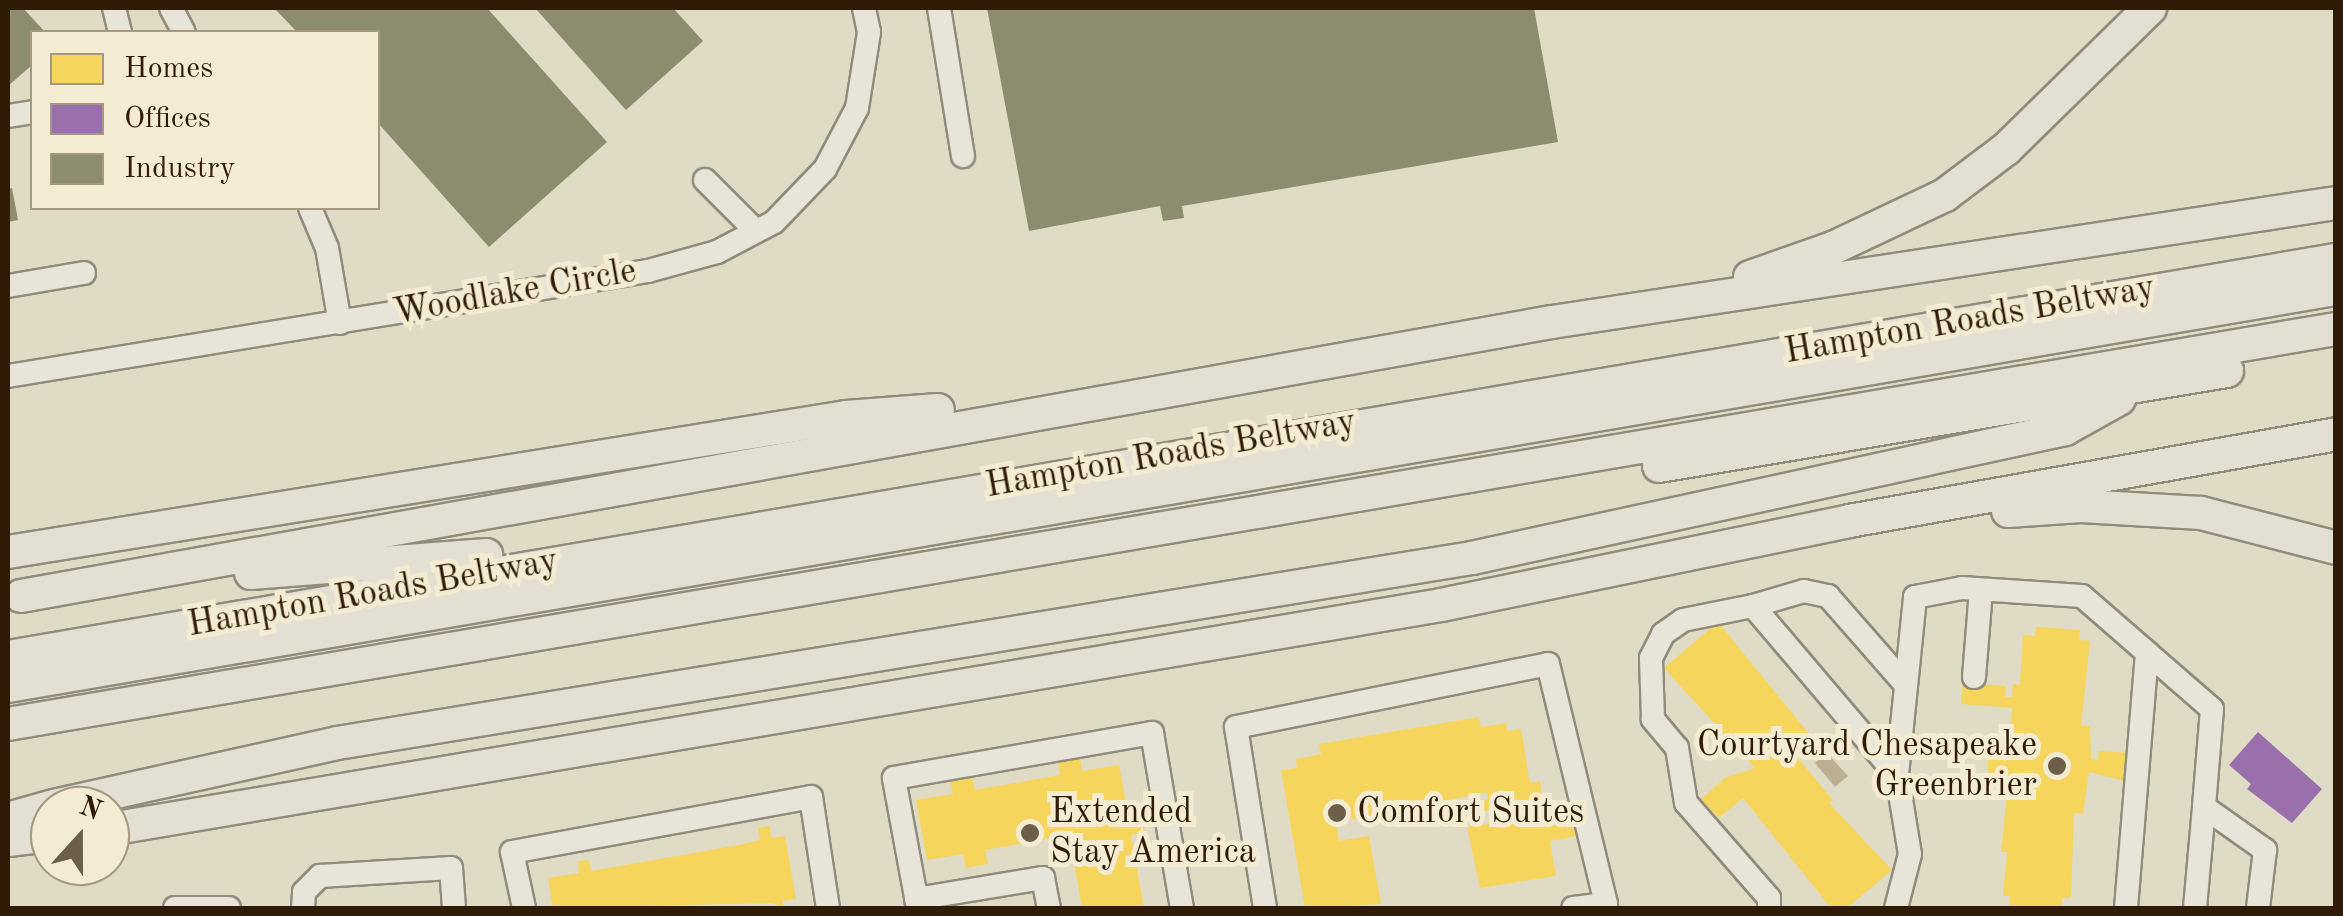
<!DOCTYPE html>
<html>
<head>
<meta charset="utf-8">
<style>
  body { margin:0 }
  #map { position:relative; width:2343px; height:916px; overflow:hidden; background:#e0dbc5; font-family:"Old Standard TT",serif }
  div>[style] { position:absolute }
  .water>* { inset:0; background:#bcb092 }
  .homes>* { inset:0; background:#f6d55c }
  .round { border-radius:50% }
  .offices>* { inset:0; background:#9970ab }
  .industry>* { inset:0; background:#8c8c6e }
  .roads { filter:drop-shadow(2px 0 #918b7c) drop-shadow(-2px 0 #918b7c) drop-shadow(0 2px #918b7c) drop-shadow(0 -2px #918b7c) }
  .minor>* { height:22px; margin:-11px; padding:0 11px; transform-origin:11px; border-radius:11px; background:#e7e4d9 }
  .highway>* { height:32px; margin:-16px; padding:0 16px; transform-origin:16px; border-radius:16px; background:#e3dfd3 }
  .dots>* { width:28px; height:28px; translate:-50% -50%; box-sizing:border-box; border:5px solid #f3ecd2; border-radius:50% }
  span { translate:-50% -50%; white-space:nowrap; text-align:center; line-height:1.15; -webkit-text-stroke:10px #f3ecd2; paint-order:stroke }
  .street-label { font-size:35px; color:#2f1b06 }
  .poi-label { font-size:35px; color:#2f1b06 }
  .right { translate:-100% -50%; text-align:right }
  .left { translate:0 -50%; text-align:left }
  .frame { position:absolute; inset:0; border:10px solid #2f1b06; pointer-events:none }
  .legend { position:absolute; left:30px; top:30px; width:350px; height:180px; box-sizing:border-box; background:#f3ecd2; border:2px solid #a59880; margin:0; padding:12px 18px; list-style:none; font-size:30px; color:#2f1b06 }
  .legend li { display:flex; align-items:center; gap:20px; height:50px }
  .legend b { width:50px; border:2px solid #a59880 }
  .north { position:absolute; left:30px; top:786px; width:100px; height:100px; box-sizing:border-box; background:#f3ecd2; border:2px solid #a59880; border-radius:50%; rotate:21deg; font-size:28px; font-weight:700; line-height:40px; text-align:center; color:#2f1b06 }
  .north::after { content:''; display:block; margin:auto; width:35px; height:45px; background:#6d5e49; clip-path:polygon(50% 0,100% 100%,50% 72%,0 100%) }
</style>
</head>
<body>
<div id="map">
  <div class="water">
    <div style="clip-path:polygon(1827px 753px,1848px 776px,1835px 787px,1815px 763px)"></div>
  </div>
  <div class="homes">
    <div style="clip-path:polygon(1718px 622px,1814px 740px,1796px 756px,1833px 800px,1829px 803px,1892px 870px,1847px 908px,1831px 908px,1743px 798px,1719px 818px,1701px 799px,1725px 778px,1755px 768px,1664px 668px)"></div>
    <div style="clip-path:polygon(2036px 627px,2080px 630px,2079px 640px,2090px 641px,2081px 726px,2090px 726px,2091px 759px,2098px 760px,2099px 751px,2127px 753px,2125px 781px,2089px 772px,2083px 814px,2074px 813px,2071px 898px,2062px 898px,2061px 908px,2009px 908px,2010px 896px,2003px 896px,2007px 852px,2001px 852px,2007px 795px,1987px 776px,1989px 752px,2010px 737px,2012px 708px,1961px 704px,1963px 683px,2006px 686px,2005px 697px,2012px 697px,2013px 684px,2020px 685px,2023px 635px,2035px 636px)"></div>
    <div style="clip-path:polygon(1479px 717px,1481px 727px,1506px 723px,1507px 731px,1521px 729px,1530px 783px,1540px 781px,1544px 808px,1578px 802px,1583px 835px,1550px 841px,1556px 876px,1480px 888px,1467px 827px,1493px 823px,1490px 810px,1479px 812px,1477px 801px,1488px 799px,1487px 792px,1358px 819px,1335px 817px,1339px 841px,1369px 836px,1381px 904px,1305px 908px,1281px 770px,1297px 768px,1296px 759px,1321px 754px,1319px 744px)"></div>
    <div style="clip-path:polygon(1080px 757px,1082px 771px,1119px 765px,1128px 813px,1141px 810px,1145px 832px,1131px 835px,1144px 908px,1082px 908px,1073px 857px,1047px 839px,985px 850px,988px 864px,966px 868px,963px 854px,927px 860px,916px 800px,953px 794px,950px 779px,972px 776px,975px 790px,1060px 775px,1058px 761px)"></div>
    <div class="round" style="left:1448px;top:806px;width:22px;height:22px"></div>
    <div style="clip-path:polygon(770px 826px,771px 838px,785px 836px,796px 899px,782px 901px,784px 908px,771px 903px,553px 908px,548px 878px,579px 873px,578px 861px,589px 860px,591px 871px,739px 845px,760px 840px,758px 828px)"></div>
  </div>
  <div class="offices">
    <div style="clip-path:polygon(2258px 732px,2322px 789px,2292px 823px,2247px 789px,2251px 784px,2229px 765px)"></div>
  </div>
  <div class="industry">
    <div style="clip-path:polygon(8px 8px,23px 8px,45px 32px,32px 32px,32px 65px,8px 86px)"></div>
    <div style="clip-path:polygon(274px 8px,487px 8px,607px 142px,489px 247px,378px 123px,378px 32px,297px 32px)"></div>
    <div style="clip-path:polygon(535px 8px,673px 8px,703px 41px,626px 110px)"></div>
    <div style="clip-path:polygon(987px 8px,1534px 8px,1558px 142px,1182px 206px,1184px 218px,1163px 221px,1160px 206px,1029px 231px)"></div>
    <div style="clip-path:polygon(12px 188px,18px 220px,8px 222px,8px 189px)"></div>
  </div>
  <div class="roads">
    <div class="minor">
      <div style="left:114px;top:8px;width:25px;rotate:76deg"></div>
      <div style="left:171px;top:8px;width:27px;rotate:62deg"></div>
      <div style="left:939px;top:8px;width:150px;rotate:80.8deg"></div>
      <div style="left:8px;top:116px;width:24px;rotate:-9deg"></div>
      <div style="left:705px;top:180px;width:72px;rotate:45deg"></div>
      <div style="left:310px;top:208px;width:43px;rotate:67deg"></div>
      <div style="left:327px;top:248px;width:76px;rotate:80.2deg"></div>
      <div style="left:8px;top:286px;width:77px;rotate:-9.7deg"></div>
      <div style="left:8px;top:376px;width:649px;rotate:-9.32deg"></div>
      <div style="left:648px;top:271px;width:72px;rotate:-15.4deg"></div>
      <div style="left:717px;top:252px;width:64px;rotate:-27.8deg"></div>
      <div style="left:774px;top:222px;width:74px;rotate:-46.1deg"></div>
      <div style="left:825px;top:169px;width:69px;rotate:-62.3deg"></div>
      <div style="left:857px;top:108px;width:77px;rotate:-81deg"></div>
      <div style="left:869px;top:32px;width:25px;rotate:-102deg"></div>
      <div style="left:1753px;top:606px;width:53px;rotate:-16.4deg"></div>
      <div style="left:1804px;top:591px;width:25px;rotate:12deg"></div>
      <div style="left:1828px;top:596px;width:118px;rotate:48.8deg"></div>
      <div style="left:1974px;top:677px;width:87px;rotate:-85.4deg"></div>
      <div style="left:1897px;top:775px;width:179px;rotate:-84.2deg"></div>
      <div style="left:1915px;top:597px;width:48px;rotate:-10.8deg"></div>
      <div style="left:1962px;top:588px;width:120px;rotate:3.8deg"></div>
      <div style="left:2082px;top:596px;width:172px;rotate:41deg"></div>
      <div style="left:2212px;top:709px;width:98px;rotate:94.7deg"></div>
      <div style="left:2204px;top:807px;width:75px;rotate:35.2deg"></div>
      <div style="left:2265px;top:850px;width:58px;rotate:96.9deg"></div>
      <div style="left:916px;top:899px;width:129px;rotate:-9.4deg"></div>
      <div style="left:1043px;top:878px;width:31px;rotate:79deg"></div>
      <div style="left:175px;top:908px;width:54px"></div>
      <div style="left:303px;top:908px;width:16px;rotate:-86deg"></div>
      <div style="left:304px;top:892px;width:23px;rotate:-45deg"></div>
      <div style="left:320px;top:876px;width:131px;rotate:-3.5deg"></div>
      <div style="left:451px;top:868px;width:40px;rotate:85.7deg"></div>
      <div style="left:524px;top:908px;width:57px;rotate:-102.1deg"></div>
      <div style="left:512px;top:852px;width:304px;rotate:-10.4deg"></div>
      <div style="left:811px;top:797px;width:112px;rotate:81.3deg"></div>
      <div style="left:918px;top:908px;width:132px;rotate:-100.5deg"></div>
      <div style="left:894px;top:778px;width:262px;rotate:-9.9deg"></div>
      <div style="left:1152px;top:733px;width:178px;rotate:80.3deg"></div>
      <div style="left:1265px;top:908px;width:183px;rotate:-99.1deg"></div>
      <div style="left:1236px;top:727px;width:318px;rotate:-11.4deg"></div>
      <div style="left:1548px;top:664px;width:247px;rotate:76.4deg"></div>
      <div style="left:1606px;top:904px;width:33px;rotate:173deg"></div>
      <div style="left:1769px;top:908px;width:10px;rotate:-90deg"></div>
      <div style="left:1769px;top:898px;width:126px;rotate:-131.1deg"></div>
      <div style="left:1686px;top:803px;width:56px;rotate:-99.3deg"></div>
      <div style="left:1677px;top:748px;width:38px;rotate:-130deg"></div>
      <div style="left:1653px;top:719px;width:61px;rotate:-91.9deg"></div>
      <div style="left:1651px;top:658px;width:27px;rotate:-63deg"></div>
      <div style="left:1663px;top:634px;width:24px;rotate:-35deg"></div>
      <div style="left:1683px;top:620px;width:71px;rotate:-11.3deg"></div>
      <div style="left:1753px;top:606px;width:222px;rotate:49.6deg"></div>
      <div style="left:1897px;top:775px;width:80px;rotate:80.7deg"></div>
      <div style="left:1910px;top:854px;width:56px;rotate:104.5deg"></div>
      <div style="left:2126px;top:908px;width:256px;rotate:-85.3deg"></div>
      <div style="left:2195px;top:908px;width:101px;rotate:-84.9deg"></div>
    </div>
    <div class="highway">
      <div style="left:1750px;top:277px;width:88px;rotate:-19.3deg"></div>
      <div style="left:1833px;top:248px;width:124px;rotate:-25.3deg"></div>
      <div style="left:1945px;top:195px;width:76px;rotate:-37deg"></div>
      <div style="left:2006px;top:149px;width:202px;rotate:-44.4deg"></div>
      <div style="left:1659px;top:466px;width:576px;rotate:-9.5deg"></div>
      <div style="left:2008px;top:511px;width:73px;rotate:-3.9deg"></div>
      <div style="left:2081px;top:506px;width:120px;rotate:3.3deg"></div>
      <div style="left:2201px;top:513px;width:139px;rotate:14.5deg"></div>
      <div style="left:8px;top:552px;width:849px;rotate:-9.15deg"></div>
      <div style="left:846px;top:417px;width:92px;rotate:-4.4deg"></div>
      <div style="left:251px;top:573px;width:236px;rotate:-4.4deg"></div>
      <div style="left:21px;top:596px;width:1555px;rotate:-10.15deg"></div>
      <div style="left:1552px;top:322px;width:793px;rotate:-8.63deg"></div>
      <div style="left:8px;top:657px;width:2362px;rotate:-9.68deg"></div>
      <div style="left:8px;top:686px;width:2362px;rotate:-9.68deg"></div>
      <div style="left:8px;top:724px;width:2361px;rotate:-9.63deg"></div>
      <div style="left:53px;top:806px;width:291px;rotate:-12.5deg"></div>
      <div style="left:337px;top:743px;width:1150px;rotate:-9.26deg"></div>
      <div style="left:1472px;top:558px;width:607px;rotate:-12.27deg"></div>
      <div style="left:2065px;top:429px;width:62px;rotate:-29.1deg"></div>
      <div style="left:8px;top:819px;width:44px;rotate:-15.9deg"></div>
      <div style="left:110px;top:829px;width:1350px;rotate:-9.55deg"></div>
      <div style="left:1441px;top:605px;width:417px;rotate:-11.6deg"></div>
      <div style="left:1849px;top:521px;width:495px;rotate:-10.1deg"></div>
      <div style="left:8px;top:840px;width:42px;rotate:-6.8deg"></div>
    </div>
  </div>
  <div class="dots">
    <div style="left:2057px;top:766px;background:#6d5e49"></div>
    <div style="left:1337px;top:813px;background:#6d5e49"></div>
    <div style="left:1030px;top:833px;background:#6d5e49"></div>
  </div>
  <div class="street-label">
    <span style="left:515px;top:293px;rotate:-10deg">Woodlake Circle</span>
    <span style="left:1970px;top:321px;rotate:-10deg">Hampton Roads Beltway</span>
    <span style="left:1171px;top:455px;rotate:-10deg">Hampton Roads Beltway</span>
    <span style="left:373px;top:594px;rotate:-10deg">Hampton Roads Beltway</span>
  </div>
  <div class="poi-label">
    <span class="right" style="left:2037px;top:766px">Courtyard Chesapeake<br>Greenbrier</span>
    <span class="left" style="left:1050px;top:833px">Extended<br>Stay America</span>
    <span class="left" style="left:1357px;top:813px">Comfort Suites</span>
  </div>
  <div class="frame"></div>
  <ul class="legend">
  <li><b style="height:28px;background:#f6d55c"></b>Homes</li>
  <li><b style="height:28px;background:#9970ab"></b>Offices</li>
  <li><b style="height:28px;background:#8c8c6e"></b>Industry</li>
  </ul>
  <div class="north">N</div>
</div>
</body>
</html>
